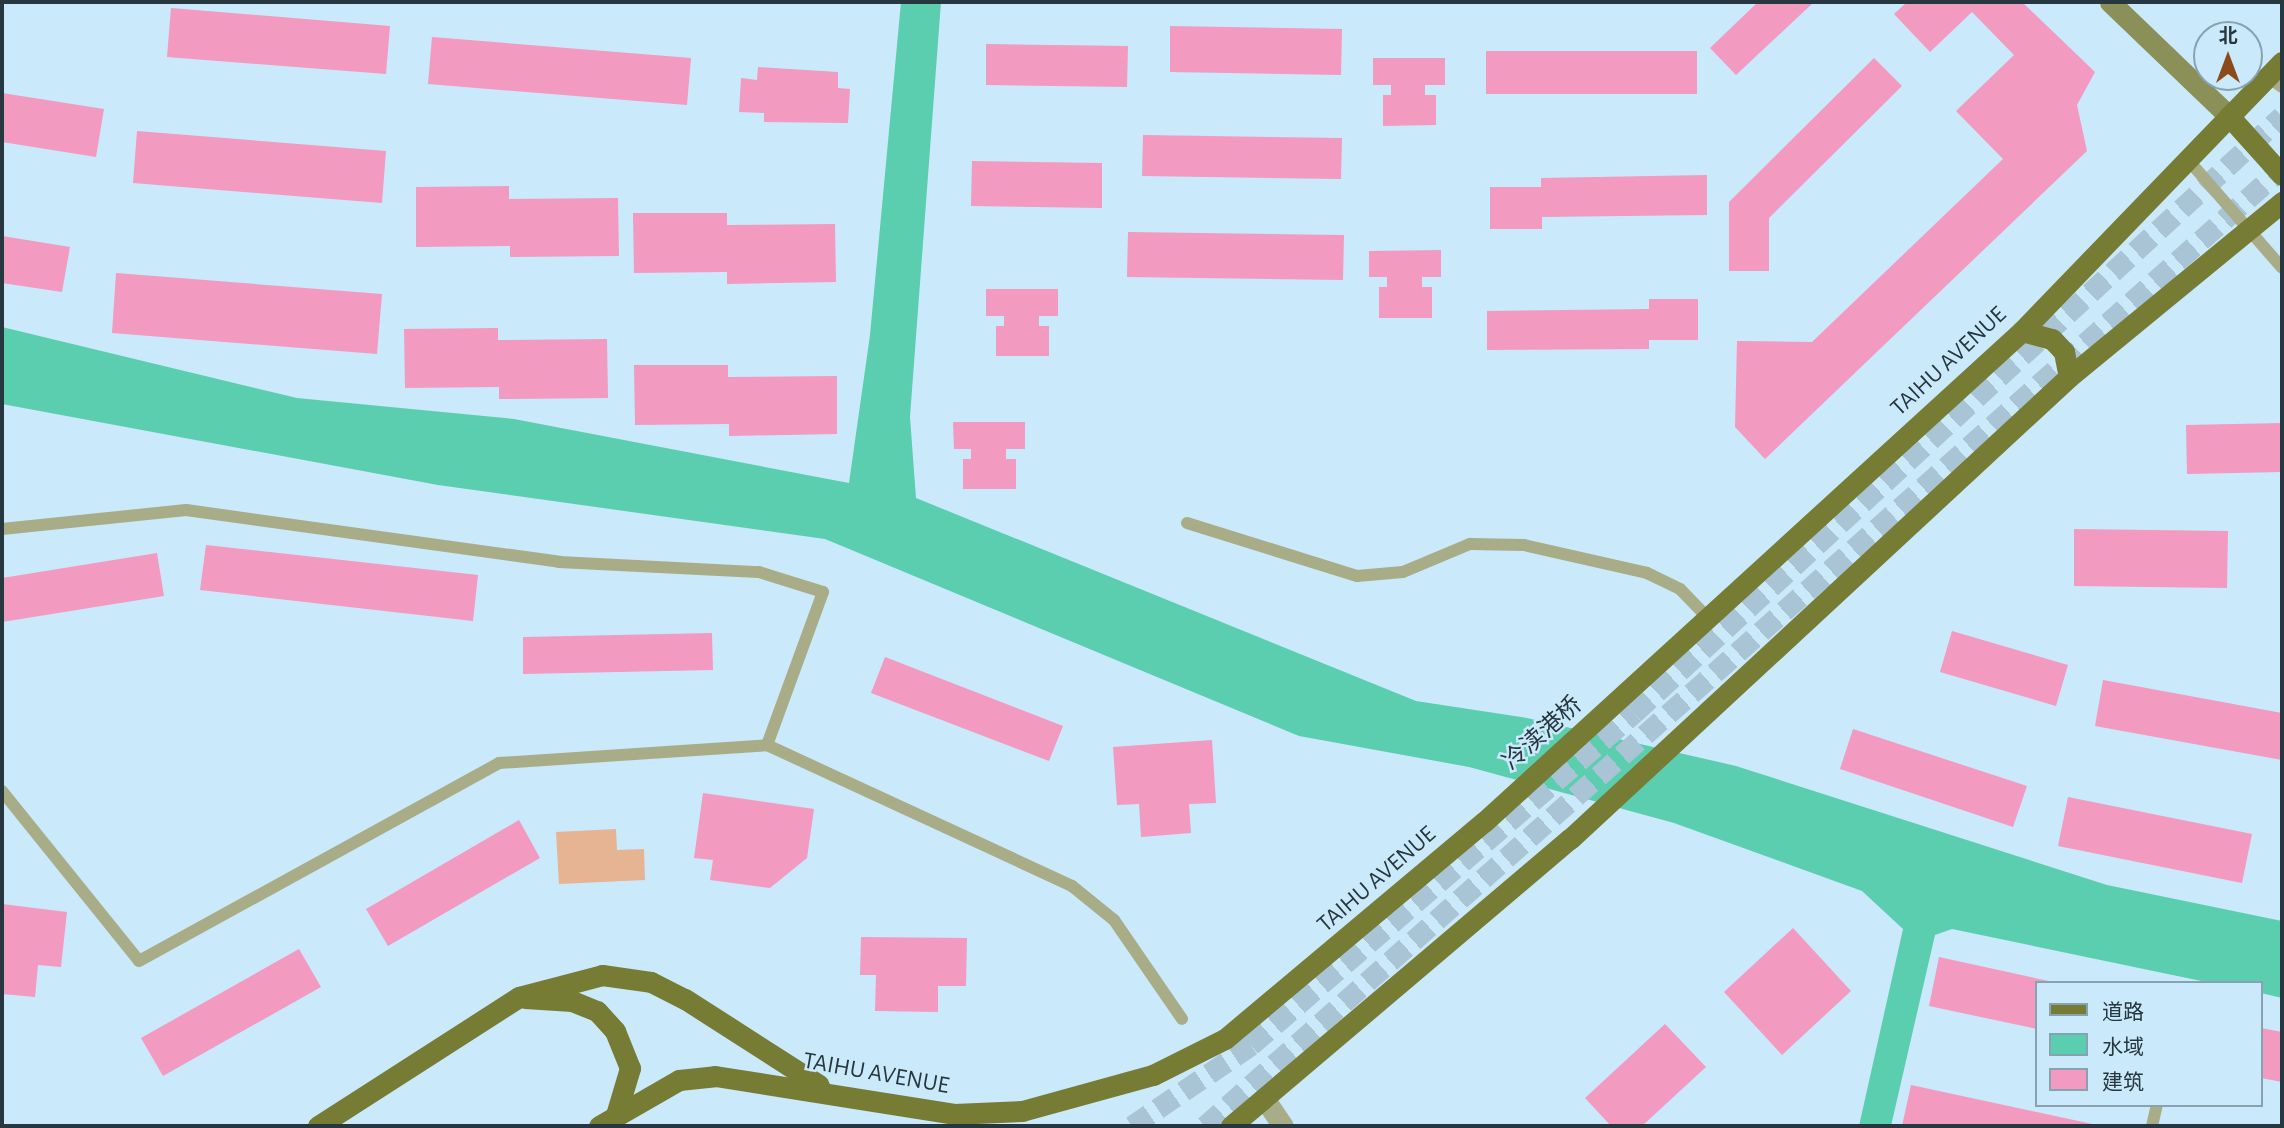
<!DOCTYPE html>
<html>
<head>
<meta charset="utf-8">
<style>
  body { margin:0 }
  #map { position:relative; width:2284px; height:1128px; overflow:hidden; background:#cae9fb; font-family:"Alegreya Sans","Noto Sans SC",sans-serif }
  div>[style] { position:absolute }
  .green>* { inset:0; background:#e6b393 }
  .water>* { inset:0; background:#5cceb0 }
  .building>* { inset:0; background:#f29abf }
  .highway-tunnel>* { height:21px; margin-top:-10.5px; transform-origin:0; background:repeating-linear-gradient(90deg,#a9c5d5 0 21px,transparent 0 31px) }
  .lane>* { height:12px; margin:-6px; padding:0 6px; transform-origin:6px; border-radius:6px; background:#a8ac87 }
  .street>* { height:21px; margin:-10.5px; padding:0 10.5px; transform-origin:10.5px; border-radius:10.5px; background:#a8ac87 }
  .secondary>* { height:21px; margin:-10.5px; padding:0 10.5px; transform-origin:10.5px; border-radius:10.5px; background:#8b9059 }
  .primary>* { height:21px; margin:-10.5px; padding:0 10.5px; transform-origin:10.5px; border-radius:10.5px; background:#777c34 }
  span { translate:-50% -50%; white-space:nowrap; text-align:center; line-height:1.15; -webkit-text-stroke:5px #cae9fb; paint-order:stroke }
  .street-label { font-size:24px; color:#27373f }
  .frame { position:absolute; inset:0; border:4px solid #27373f; pointer-events:none }
  .legend { position:absolute; left:2035px; top:981px; width:228px; height:126px; box-sizing:border-box; background:#cae9fb; border:2px solid #89a2b0; margin:0; padding:9px 12px; list-style:none; font-size:21px; color:#27373f }
  .legend li { display:flex; align-items:center; gap:14px; height:35px }
  .legend b { width:35px; border:2px solid #89a2b0 }
  .north { position:absolute; left:2193px; top:21px; width:70px; height:70px; box-sizing:border-box; background:#cae9fb; border:2px solid #89a2b0; border-radius:50%; rotate:0deg; font-size:19px; font-weight:700; line-height:28px; text-align:center; color:#27373f }
  .north::after { content:''; display:block; margin:auto; width:24px; height:32px; background:#8c4a18; clip-path:polygon(50% 0,100% 100%,50% 72%,0 100%) }
</style>
</head>
<body>
<div id="map">
  <div class="green">
    <div style="clip-path:polygon(616px 829px,617px 850px,644px 849px,645px 880px,559px 884px,556px 832px)"></div>
  </div>
  <div class="water">
    <div style="clip-path:polygon(901px 2px,941px 2px,910px 417px,916px 498px,1416px 701px,1527px 718px,1736px 766px,2107px 885px,2282px 921px,2282px 998px,2261px 993px,2261px 983px,2211px 983px,1952px 929px,1935px 935px,1891px 1126px,1859px 1126px,1903px 929px,1862px 891px,1674px 823px,1469px 767px,1299px 736px,825px 539px,438px 485px,2px 404px,2px 327px,297px 398px,514px 419px,849px 483px,870px 335px)"></div>
  </div>
  <div class="building">
    <div style="clip-path:polygon(1758px 2px,1814px 2px,1736px 75px,1710px 48px)"></div>
    <div style="clip-path:polygon(1907px 2px,2022px 2px,2095px 72px,2077px 105px,2087px 151px,1765px 459px,1735px 427px,1737px 341px,1812px 342px,2003px 159px,1956px 111px,2014px 55px,1972px 12px,1930px 52px,1894px 14px)"></div>
    <div style="clip-path:polygon(171px 8px,390px 26px,386px 74px,167px 57px)"></div>
    <div style="clip-path:polygon(1170px 26px,1342px 29px,1341px 75px,1170px 72px)"></div>
    <div style="clip-path:polygon(432px 37px,691px 58px,687px 105px,428px 84px)"></div>
    <div style="clip-path:polygon(986px 44px,1128px 46px,1127px 87px,986px 85px)"></div>
    <div style="clip-path:polygon(1486px 51px,1697px 51px,1697px 94px,1486px 94px)"></div>
    <div style="clip-path:polygon(1373px 58px,1445px 58px,1445px 85px,1425px 85px,1425px 95px,1436px 95px,1436px 125px,1383px 126px,1383px 95px,1391px 95px,1391px 85px,1373px 85px)"></div>
    <div style="clip-path:polygon(1874px 58px,1902px 86px,1769px 218px,1769px 271px,1729px 271px,1729px 202px)"></div>
    <div style="clip-path:polygon(758px 67px,838px 72px,838px 88px,850px 89px,848px 123px,764px 122px,764px 113px,739px 112px,741px 78px,757px 80px)"></div>
    <div style="clip-path:polygon(2px 93px,104px 109px,96px 157px,2px 142px)"></div>
    <div style="clip-path:polygon(137px 131px,386px 151px,382px 203px,133px 183px)"></div>
    <div style="clip-path:polygon(1143px 135px,1342px 138px,1341px 179px,1142px 176px)"></div>
    <div style="clip-path:polygon(972px 161px,1102px 163px,1102px 208px,971px 206px)"></div>
    <div style="clip-path:polygon(1707px 175px,1707px 215px,1542px 217px,1542px 229px,1490px 229px,1490px 187px,1541px 187px,1541px 178px)"></div>
    <div style="clip-path:polygon(509px 186px,509px 199px,618px 198px,619px 256px,510px 257px,510px 246px,416px 247px,416px 187px)"></div>
    <div style="clip-path:polygon(633px 213px,727px 213px,727px 225px,835px 224px,836px 282px,727px 284px,727px 272px,634px 273px)"></div>
    <div style="clip-path:polygon(1128px 232px,1344px 235px,1343px 280px,1127px 277px)"></div>
    <div style="clip-path:polygon(2px 236px,70px 247px,62px 292px,2px 283px)"></div>
    <div style="clip-path:polygon(1441px 250px,1441px 277px,1422px 277px,1422px 287px,1432px 287px,1432px 318px,1379px 318px,1379px 287px,1387px 287px,1387px 277px,1369px 277px,1369px 251px)"></div>
    <div style="clip-path:polygon(116px 273px,382px 294px,377px 354px,112px 333px)"></div>
    <div style="clip-path:polygon(986px 289px,1058px 289px,1058px 316px,1039px 316px,1039px 326px,1049px 326px,1049px 356px,996px 356px,996px 326px,1004px 326px,1004px 316px,986px 316px)"></div>
    <div style="clip-path:polygon(1649px 299px,1698px 299px,1698px 340px,1649px 340px,1649px 349px,1487px 350px,1487px 311px,1649px 309px)"></div>
    <div style="clip-path:polygon(498px 328px,498px 340px,607px 339px,608px 398px,499px 399px,499px 387px,405px 388px,404px 329px)"></div>
    <div style="clip-path:polygon(634px 365px,728px 365px,728px 377px,837px 376px,837px 434px,729px 436px,729px 424px,635px 425px)"></div>
    <div style="clip-path:polygon(953px 422px,1025px 422px,1025px 449px,1006px 449px,1006px 459px,1016px 459px,1016px 489px,963px 489px,963px 459px,971px 459px,971px 449px,954px 449px)"></div>
    <div style="clip-path:polygon(2282px 423px,2282px 472px,2187px 474px,2186px 425px)"></div>
    <div style="clip-path:polygon(2074px 529px,2228px 531px,2227px 588px,2074px 586px)"></div>
    <div style="clip-path:polygon(206px 545px,478px 575px,473px 621px,200px 590px)"></div>
    <div style="clip-path:polygon(157px 553px,164px 596px,2px 622px,2px 578px)"></div>
    <div style="clip-path:polygon(1952px 631px,2068px 665px,2056px 706px,1940px 672px)"></div>
    <div style="clip-path:polygon(712px 633px,713px 670px,523px 674px,523px 637px)"></div>
    <div style="clip-path:polygon(885px 657px,1063px 726px,1049px 761px,871px 693px)"></div>
    <div style="clip-path:polygon(2103px 680px,2282px 713px,2282px 760px,2095px 726px)"></div>
    <div style="clip-path:polygon(1853px 729px,2027px 786px,2013px 827px,1840px 769px)"></div>
    <div style="clip-path:polygon(1212px 740px,1216px 803px,1189px 804px,1191px 833px,1141px 837px,1139px 804px,1117px 805px,1113px 747px)"></div>
    <div style="clip-path:polygon(703px 793px,814px 809px,807px 858px,770px 888px,710px 880px,713px 860px,694px 858px)"></div>
    <div style="clip-path:polygon(2068px 797px,2252px 834px,2242px 883px,2058px 846px)"></div>
    <div style="clip-path:polygon(519px 820px,540px 858px,388px 946px,366px 909px)"></div>
    <div style="clip-path:polygon(2px 904px,67px 912px,61px 967px,38px 965px,35px 997px,2px 994px)"></div>
    <div style="clip-path:polygon(1793px 928px,1851px 991px,1782px 1055px,1724px 992px)"></div>
    <div style="clip-path:polygon(861px 937px,967px 938px,966px 986px,938px 986px,938px 1012px,875px 1011px,876px 975px,860px 975px)"></div>
    <div style="clip-path:polygon(299px 949px,321px 987px,163px 1076px,141px 1038px)"></div>
    <div style="clip-path:polygon(1939px 957px,2053px 982px,2037px 983px,2037px 1029px,1929px 1006px)"></div>
    <div style="clip-path:polygon(1665px 1024px,1706px 1067px,1642px 1126px,1611px 1126px,1585px 1098px)"></div>
    <div style="clip-path:polygon(2261px 1028px,2282px 1032px,2282px 1082px,2261px 1078px)"></div>
    <div style="clip-path:polygon(1911px 1085px,2097px 1125px,2097px 1126px,1902px 1126px)"></div>
  </div>
  <div class="highway-tunnel">
    <div style="left:1132px;top:1126px;width:144px;rotate:-34.2deg"></div>
    <div style="left:1251px;top:1045px;width:507px;rotate:-40.92deg"></div>
    <div style="left:1634px;top:713px;width:881px;rotate:-42.65deg"></div>
    <div style="left:1205px;top:1126px;width:1441px;rotate:-41.65deg"></div>
  </div>
  <div class="lane">
    <div style="left:2268px;top:77px;width:17px;rotate:36deg"></div>
    <div style="left:2190px;top:162px;width:140px;rotate:49deg"></div>
    <div style="left:1187px;top:523px;width:178px;rotate:17.3deg"></div>
    <div style="left:1357px;top:576px;width:46px;rotate:-5deg"></div>
    <div style="left:1403px;top:572px;width:73px;rotate:-22.7deg"></div>
    <div style="left:1470px;top:544px;width:54px;rotate:1.1deg"></div>
    <div style="left:1524px;top:545px;width:126px;rotate:12.8deg"></div>
    <div style="left:1647px;top:573px;width:37px;rotate:26deg"></div>
    <div style="left:1680px;top:589px;width:40px;rotate:46deg"></div>
    <div style="left:2px;top:529px;width:185px;rotate:-5.9deg"></div>
    <div style="left:186px;top:510px;width:377px;rotate:7.9deg"></div>
    <div style="left:559px;top:562px;width:200px;rotate:2.9deg"></div>
    <div style="left:759px;top:572px;width:67px;rotate:17.4deg"></div>
    <div style="left:823px;top:592px;width:163px;rotate:110.1deg"></div>
    <div style="left:2px;top:791px;width:218px;rotate:51.1deg"></div>
    <div style="left:139px;top:961px;width:411px;rotate:-28.8deg"></div>
    <div style="left:499px;top:763px;width:269px;rotate:-3.8deg"></div>
    <div style="left:767px;top:745px;width:336px;rotate:24.8deg"></div>
    <div style="left:1072px;top:886px;width:54px;rotate:39deg"></div>
    <div style="left:1114px;top:920px;width:120px;rotate:55.5deg"></div>
    <div style="left:2152px;top:1126px;width:22px;rotate:-77deg"></div>
  </div>
  <div class="street">
    <div style="left:1266px;top:1101px;width:30px;rotate:56deg"></div>
  </div>
  <div class="secondary">
    <div style="left:2110px;top:2px;width:165px;rotate:43.8deg"></div>
  </div>
  <div class="primary">
    <div style="left:2229px;top:116px;width:79px;rotate:48.1deg"></div>
    <div style="left:2022px;top:331px;width:31px;rotate:15deg"></div>
    <div style="left:2052px;top:339px;width:18px;rotate:47deg"></div>
    <div style="left:2064px;top:352px;width:25px;rotate:79deg"></div>
    <div style="left:525px;top:998px;width:47px;rotate:3.7deg"></div>
    <div style="left:572px;top:1001px;width:27px;rotate:22deg"></div>
    <div style="left:597px;top:1011px;width:27px;rotate:48deg"></div>
    <div style="left:615px;top:1031px;width:40px;rotate:68deg"></div>
    <div style="left:630px;top:1068px;width:49px;rotate:106.6deg"></div>
    <div style="left:318px;top:1126px;width:239px;rotate:-32.7deg"></div>
    <div style="left:519px;top:997px;width:86px;rotate:-14.8deg"></div>
    <div style="left:602px;top:975px;width:49px;rotate:8.1deg"></div>
    <div style="left:651px;top:982px;width:38px;rotate:27deg"></div>
    <div style="left:685px;top:999px;width:159px;rotate:32.7deg"></div>
    <div style="left:599px;top:1126px;width:92px;rotate:-29.9deg"></div>
    <div style="left:679px;top:1080px;width:36px;rotate:-6deg"></div>
    <div style="left:715px;top:1076px;width:242px;rotate:9deg"></div>
    <div style="left:954px;top:1114px;width:68px;rotate:-2.5deg"></div>
    <div style="left:1022px;top:1111px;width:136px;rotate:-15.4deg"></div>
    <div style="left:1153px;top:1075px;width:80px;rotate:-26.6deg"></div>
    <div style="left:1225px;top:1039px;width:338px;rotate:-40deg"></div>
    <div style="left:1484px;top:822px;width:728px;rotate:-42.38deg"></div>
    <div style="left:2022px;top:331px;width:374px;rotate:-46deg"></div>
    <div style="left:1231px;top:1126px;width:444px;rotate:-40.3deg"></div>
    <div style="left:1570px;top:839px;width:680px;rotate:-42.8deg"></div>
    <div style="left:2069px;top:377px;width:276px;rotate:-39.4deg"></div>
  </div>
  <div class="street-label">
    <span style="left:1949px;top:362px;rotate:-43deg">TAIHU AVENUE</span>
    <span style="left:1543px;top:734px;rotate:-42deg">冷渎港桥</span>
    <span style="left:1377px;top:880px;rotate:-41deg">TAIHU AVENUE</span>
    <span style="left:876px;top:1074px;rotate:10deg">TAIHU AVENUE</span>
  </div>
  <div class="frame"></div>
  <ul class="legend">
  <li><b style="height:9px;background:#777c34"></b>道路</li>
  <li><b style="height:19px;background:#5cceb0"></b>水域</li>
  <li><b style="height:19px;background:#f29abf"></b>建筑</li>
  </ul>
  <div class="north">北</div>
</div>
</body>
</html>
